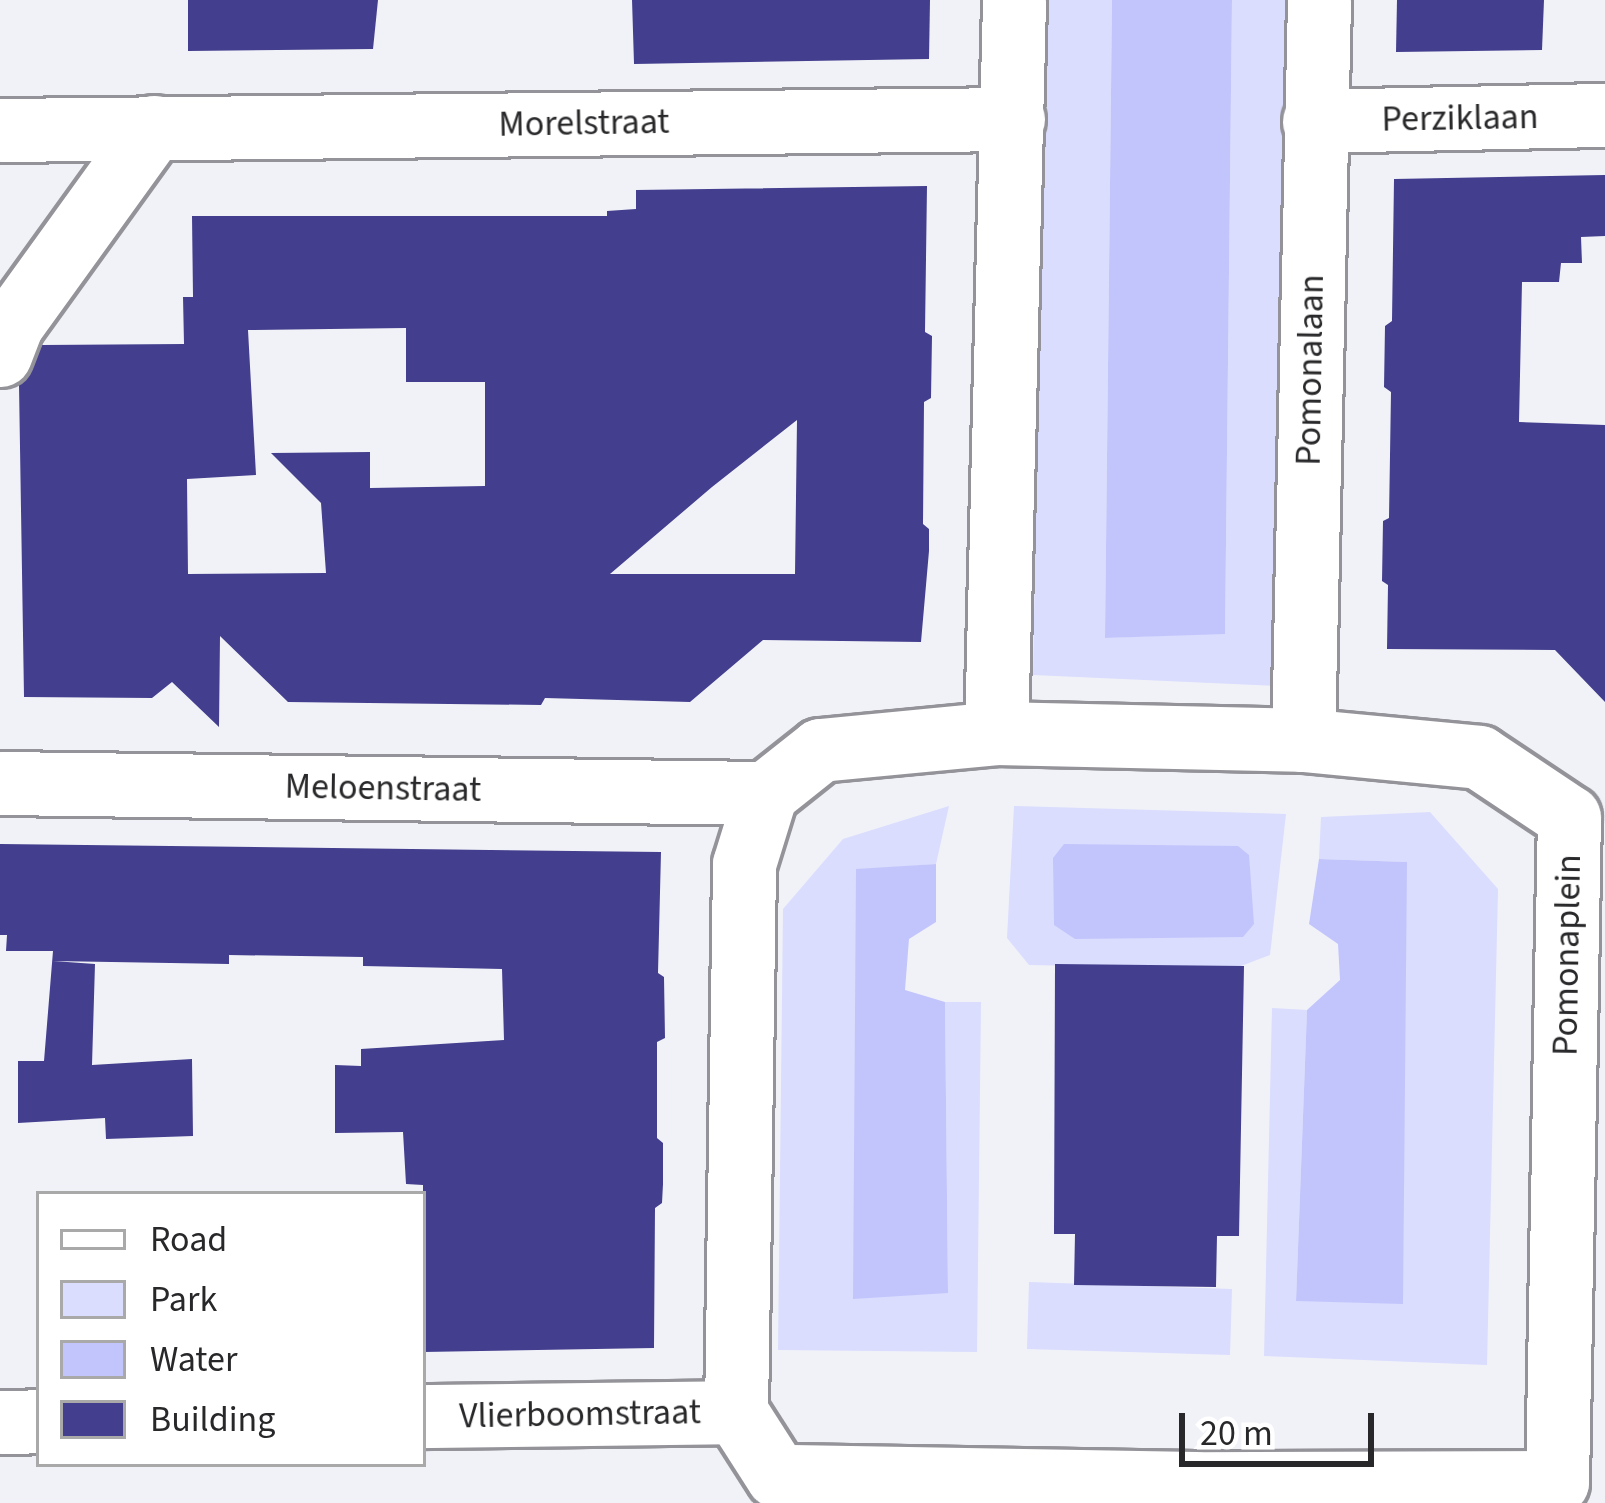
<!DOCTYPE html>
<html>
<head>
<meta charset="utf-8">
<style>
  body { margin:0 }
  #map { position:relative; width:1605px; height:1503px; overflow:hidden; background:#f1f2f8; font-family:"Source Sans 3",sans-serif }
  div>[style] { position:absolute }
  .green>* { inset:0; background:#daddfd }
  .water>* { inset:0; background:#c2c5fc }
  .building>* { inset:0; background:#433e8d }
  .roads { filter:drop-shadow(3px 0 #939399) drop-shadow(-3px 0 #939399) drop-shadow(0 3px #939399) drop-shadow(0 -3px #939399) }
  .minor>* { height:63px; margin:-31.5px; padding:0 31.5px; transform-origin:31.5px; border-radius:31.5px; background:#fff }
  span { translate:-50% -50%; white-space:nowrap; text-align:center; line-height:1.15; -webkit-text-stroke:12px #fff; paint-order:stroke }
  .street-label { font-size:36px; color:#28282a }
  .legend { position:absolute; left:36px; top:1191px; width:390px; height:276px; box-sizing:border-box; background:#fff; border:3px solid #a9a9aa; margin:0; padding:15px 21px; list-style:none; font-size:36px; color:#28282a }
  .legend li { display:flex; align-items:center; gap:24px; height:60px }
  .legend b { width:60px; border:3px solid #a9a9aa }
  .scale { position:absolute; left:1179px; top:1413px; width:195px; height:54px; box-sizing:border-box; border:6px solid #28282a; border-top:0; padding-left:15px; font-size:36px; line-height:42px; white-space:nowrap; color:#28282a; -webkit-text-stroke:9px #fff; paint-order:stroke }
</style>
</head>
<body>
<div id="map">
  <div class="green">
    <div style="clip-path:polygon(1045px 0,1112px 0,1105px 638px,1225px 633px,1232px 0,1288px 0,1280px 686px,1033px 675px)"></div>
    <div style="clip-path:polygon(949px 806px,936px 864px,856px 870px,948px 1292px,945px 1002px,981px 1002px,977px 1352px,778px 1350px,783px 909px,843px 839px)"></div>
    <div style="clip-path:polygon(1014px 806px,1286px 814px,1270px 955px,1233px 969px,1029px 965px,1007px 938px)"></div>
    <div style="clip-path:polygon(1430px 812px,1498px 889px,1487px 1365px,1264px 1356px,1272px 1008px,1307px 1010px,1296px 1301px,1407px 862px,1319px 859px,1321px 817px)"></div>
    <div style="clip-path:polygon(1029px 1282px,1232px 1289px,1230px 1355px,1027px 1349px)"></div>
  </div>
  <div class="water">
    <div style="clip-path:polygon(1112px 0,1232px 0,1225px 634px,1105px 638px)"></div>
    <div style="clip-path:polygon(1064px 844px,1238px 846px,1249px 855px,1254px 924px,1243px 937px,1075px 939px,1054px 925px,1053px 858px)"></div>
    <div style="clip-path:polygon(1319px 859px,1407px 862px,1403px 1304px,1296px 1301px,1307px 1010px,1340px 980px,1338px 944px,1309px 924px)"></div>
    <div style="clip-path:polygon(936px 864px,936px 922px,909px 939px,905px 990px,945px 1002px,948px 1293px,853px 1299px,856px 869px)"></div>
  </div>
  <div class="building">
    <div style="clip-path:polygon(188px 0,378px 0,373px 49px,188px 51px)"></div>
    <div style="clip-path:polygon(632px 0,930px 0,929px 59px,634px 64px)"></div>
    <div style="clip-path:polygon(1397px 0,1544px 0,1542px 50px,1396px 52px)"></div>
    <div style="clip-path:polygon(1605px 175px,1605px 236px,1581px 237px,1582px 263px,1561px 263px,1559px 282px,1522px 282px,1519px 422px,1605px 425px,1605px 702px,1555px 650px,1387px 649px,1388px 585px,1382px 581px,1383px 521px,1389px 518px,1391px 392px,1384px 387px,1385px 326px,1392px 321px,1394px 179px)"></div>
    <div style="clip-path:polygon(evenodd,927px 186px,925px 332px,932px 336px,931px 398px,924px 402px,923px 524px,929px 529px,929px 551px,921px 642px,763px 640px,690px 702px,545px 698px,541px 705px,288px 702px,220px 636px,219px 727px,172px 682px,152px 698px,24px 697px,19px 385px,42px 345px,184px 344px,183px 297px,193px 297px,192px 216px,607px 216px,607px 211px,636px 209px,636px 190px,927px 186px,406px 328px,406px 382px,485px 382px,485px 486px,370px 488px,370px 452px,271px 453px,321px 503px,326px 573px,188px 574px,187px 479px,256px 475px,248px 330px,406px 328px,927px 186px,797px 420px,795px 574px,610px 574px,712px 487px,797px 420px)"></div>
    <div style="clip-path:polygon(0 844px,661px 852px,658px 973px,664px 977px,665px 1038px,657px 1042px,657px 1138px,663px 1143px,663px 1184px,662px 1203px,655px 1208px,654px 1348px,423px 1352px,423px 1185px,406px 1184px,403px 1132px,335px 1133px,335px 1065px,361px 1066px,361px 1049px,504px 1040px,502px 969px,363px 966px,363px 957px,229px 955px,229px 964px,53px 961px,95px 964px,92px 1065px,192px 1059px,193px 1136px,106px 1139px,105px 1118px,18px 1123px,18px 1061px,44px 1061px,53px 951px,6px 951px,7px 935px,0 935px)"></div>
    <div style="clip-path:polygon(1055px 964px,1244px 966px,1239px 1236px,1217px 1236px,1216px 1287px,1074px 1285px,1075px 1234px,1054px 1234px)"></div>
  </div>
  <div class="roads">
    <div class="minor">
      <div style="left:1314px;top:121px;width:291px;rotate:-1.2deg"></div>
      <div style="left:0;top:130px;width:1013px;rotate:-0.62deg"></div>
      <div style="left:0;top:355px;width:33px;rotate:-69deg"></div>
      <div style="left:12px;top:324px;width:243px;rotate:-54.2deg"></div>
      <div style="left:996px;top:733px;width:733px;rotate:-88.59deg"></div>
      <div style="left:1303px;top:740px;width:740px;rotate:-88.76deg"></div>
      <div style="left:0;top:783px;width:766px;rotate:0.75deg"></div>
      <div style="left:423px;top:1416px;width:313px;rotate:-0.7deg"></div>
      <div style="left:0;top:1422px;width:39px;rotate:-1deg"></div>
      <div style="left:1557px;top:1482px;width:361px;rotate:179.8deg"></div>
      <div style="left:1196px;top:1483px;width:419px;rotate:-179deg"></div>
      <div style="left:777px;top:1476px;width:76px;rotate:-122.6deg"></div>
      <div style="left:736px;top:1412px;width:548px;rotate:-89.16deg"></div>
      <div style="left:744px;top:864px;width:74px;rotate:-72.8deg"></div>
      <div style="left:766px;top:793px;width:69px;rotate:-38.5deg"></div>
      <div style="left:820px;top:750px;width:177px;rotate:-5.5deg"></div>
      <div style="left:996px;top:733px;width:307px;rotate:1.3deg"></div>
      <div style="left:1303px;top:740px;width:177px;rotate:5.5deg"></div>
      <div style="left:1479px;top:757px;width:108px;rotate:33.7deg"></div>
      <div style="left:1557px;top:1482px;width:665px;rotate:-88.97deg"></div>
    </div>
  </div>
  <div class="street-label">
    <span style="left:1460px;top:118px;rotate:-1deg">Perziklaan</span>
    <span style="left:584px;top:123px;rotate:-1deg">Morelstraat</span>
    <span style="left:1310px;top:370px;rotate:-89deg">Pomonalaan</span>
    <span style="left:383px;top:788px;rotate:1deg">Meloenstraat</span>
    <span style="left:1567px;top:955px;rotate:-89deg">Pomonaplein</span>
    <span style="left:580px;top:1414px;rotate:-1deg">Vlierboomstraat</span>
  </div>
  <ul class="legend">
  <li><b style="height:15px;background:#fff"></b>Road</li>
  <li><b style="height:33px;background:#daddfd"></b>Park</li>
  <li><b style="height:33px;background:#c2c5fc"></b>Water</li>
  <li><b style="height:33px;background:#433e8d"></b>Building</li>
  </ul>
  <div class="scale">20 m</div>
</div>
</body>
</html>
